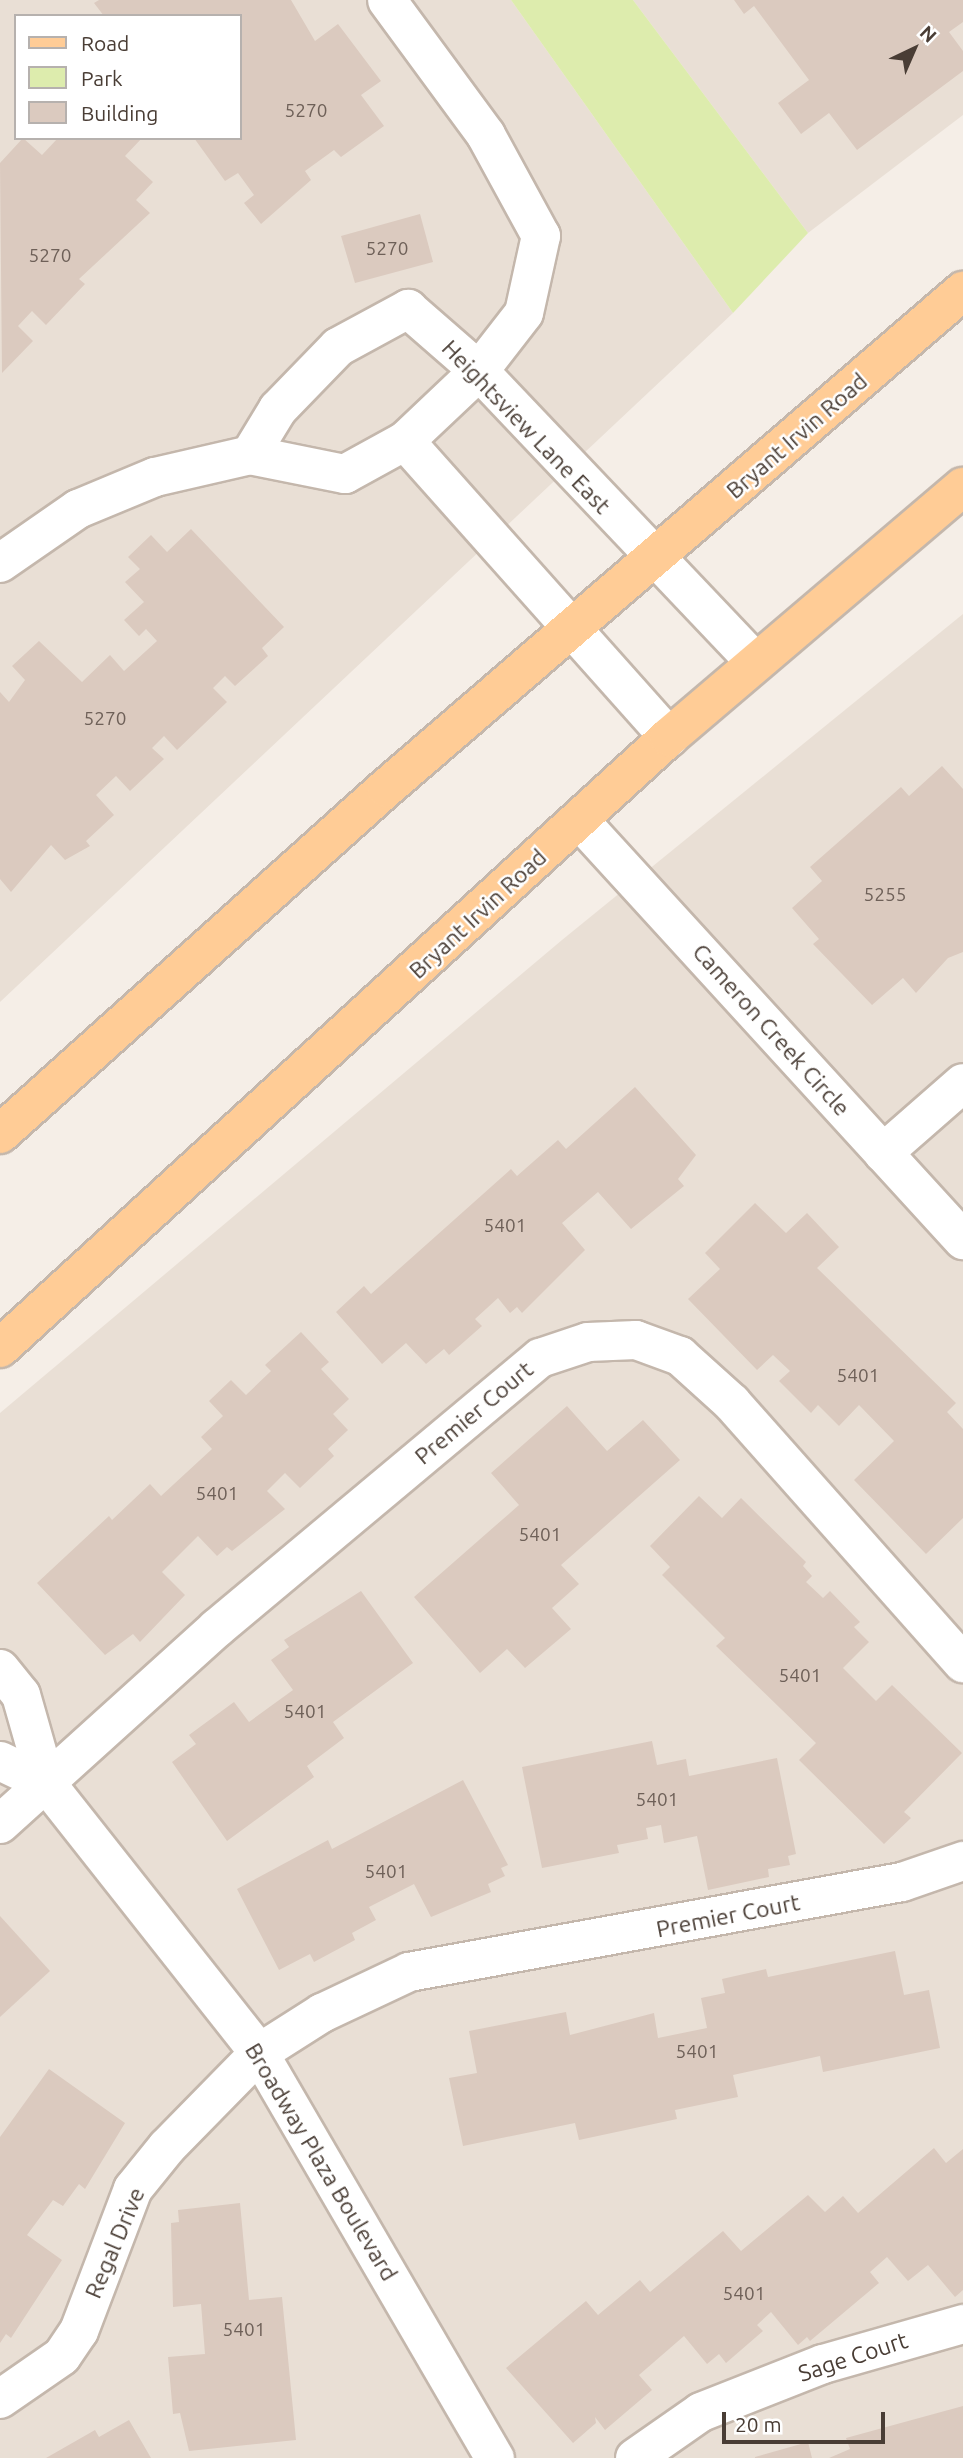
<!DOCTYPE html>
<html>
<head>
<meta charset="utf-8">
<style>
  body { margin:0 }
  #map { position:relative; width:963px; height:2458px; overflow:hidden; background:#f5eee7; font-family:Ubuntu,sans-serif }
  div>[style] { position:absolute }
  .residential>* { inset:0; background:#e9dfd5 }
  .green>* { inset:0; background:#ddecad }
  .building>* { inset:0; background:#dbcabf }
  .roads { filter:drop-shadow(2px 0 #c4b7ac) drop-shadow(-2px 0 #c4b7ac) drop-shadow(0 2px #c4b7ac) drop-shadow(0 -2px #c4b7ac) }
  .minor>* { height:38px; margin:-19px; padding:0 19px; transform-origin:19px; border-radius:19px; background:#fff }
  .major>* { height:38px; margin:-19px; padding:0 19px; transform-origin:19px; border-radius:19px; background:#ffcc96 }
  span { translate:-50% -50%; white-space:nowrap; text-align:center; line-height:1.15; -webkit-text-stroke:5px #fff; paint-order:stroke }
  .number-label { font-size:19px; color:#6e6058 }
  .number-label span { -webkit-text-stroke-width:0 }
  .street-label { font-size:23px; color:#493d35 }
  .legend { position:absolute; left:14px; top:14px; width:228px; height:126px; box-sizing:border-box; background:#fff; border:2px solid #b6b1ae; margin:0; padding:9px 12px; list-style:none; font-size:21px; color:#493d35 }
  .legend li { display:flex; align-items:center; gap:14px; height:35px }
  .legend b { width:35px; border:2px solid #b6b1ae }
  .north { position:absolute; left:879px; top:14px; width:70px; height:70px; -webkit-text-stroke:5px #fff; paint-order:stroke; rotate:44deg; font-size:19px; font-weight:700; line-height:28px; text-align:center; color:#493d35 }
  .north::after { content:''; display:block; margin:auto; width:24px; height:32px; background:#493d35; clip-path:polygon(50% 0,100% 100%,50% 72%,0 100%) }
  .scale { position:absolute; left:722px; top:2412px; width:163px; height:32px; box-sizing:border-box; border:4px solid #493d35; border-top:0; padding-left:9px; font-size:21px; line-height:24px; white-space:nowrap; color:#493d35; -webkit-text-stroke:5px #fff; paint-order:stroke }
</style>
</head>
<body>
<div id="map">
  <div class="residential">
    <div style="clip-path:polygon(evenodd,0 0,511px 0,733px 313px,0 1002px,0 0,16px 16px,240px 16px,240px 138px,16px 138px,16px 16px)"></div>
    <div style="clip-path:polygon(633px 0,963px 0,963px 115px,808px 233px)"></div>
    <div style="clip-path:polygon(963px 614px,963px 2458px,0 2458px,0 1413px,562px 940px)"></div>
  </div>
  <div class="green">
    <div style="clip-path:polygon(511px 0,633px 0,808px 233px,733px 313px)"></div>
  </div>
  <div class="building">
    <div style="clip-path:polygon(99px 0,291px 0,315px 41px,338px 24px,381px 81px,361px 95px,384px 126px,341px 157px,334px 150px,305px 171px,311px 180px,261px 224px,244px 203px,254px 195px,238px 173px,225px 181px,194px 138px,240px 138px,240px 16px,104px 16px,94px 3px)"></div>
    <div style="clip-path:polygon(734px 0,963px 0,963px 22px,949px 32px,963px 51px,963px 71px,857px 150px,829px 113px,801px 134px,778px 103px,809px 80px,754px 6px,744px 14px)"></div>
    <div style="clip-path:polygon(23px 138px,42px 155px,58px 138px,142px 138px,125px 156px,153px 182px,136px 200px,150px 213px,79px 279px,85px 284px,46px 325px,32px 311px,18px 326px,33px 341px,2px 373px,0 163px)"></div>
    <div style="clip-path:polygon(420px 214px,433px 262px,355px 283px,341px 236px)"></div>
    <div style="clip-path:polygon(191px 529px,284px 627px,262px 648px,268px 656px,235px 686px,225px 676px,213px 688px,227px 702px,177px 750px,164px 736px,152px 748px,164px 759px,130px 791px,116px 776px,96px 795px,114px 815px,86px 841px,90px 846px,65px 860px,51px 845px,11px 892px,0 879px,0 692px,9px 702px,25px 680px,12px 666px,39px 641px,82px 682px,110px 655px,124px 671px,157px 641px,146px 629px,139px 636px,124px 620px,144px 602px,125px 582px,140px 569px,128px 557px,151px 535px,167px 552px)"></div>
    <div style="clip-path:polygon(942px 766px,963px 789px,963px 952px,948px 958px,916px 993px,903px 978px,872px 1005px,813px 944px,819px 939px,792px 908px,822px 881px,810px 867px,901px 787px,909px 796px)"></div>
    <div style="clip-path:polygon(635px 1087px,696px 1155px,678px 1179px,684px 1186px,631px 1229px,598px 1192px,562px 1223px,585px 1250px,522px 1313px,517px 1307px,510px 1313px,498px 1298px,475px 1319px,482px 1326px,449px 1355px,444px 1349px,426px 1364px,406px 1343px,382px 1364px,336px 1312px,364px 1286px,371px 1294px,511px 1169px,517px 1176px,558px 1140px,566px 1149px)"></div>
    <div style="clip-path:polygon(755px 1203px,786px 1233px,807px 1213px,839px 1247px,817px 1268px,956px 1403px,947px 1412px,963px 1429px,963px 1518px,926px 1554px,854px 1480px,894px 1441px,859px 1405px,839px 1426px,818px 1405px,811px 1413px,779px 1381px,790px 1371px,773px 1355px,757px 1370px,688px 1299px,720px 1269px,705px 1253px)"></div>
    <div style="clip-path:polygon(301px 1332px,329px 1362px,321px 1369px,349px 1399px,333px 1414px,348px 1430px,328px 1449px,334px 1456px,300px 1488px,285px 1473px,267px 1491px,285px 1509px,232px 1551px,227px 1547px,217px 1556px,198px 1536px,162px 1572px,185px 1595px,140px 1642px,133px 1634px,105px 1655px,37px 1583px,109px 1516px,112px 1520px,150px 1484px,161px 1496px,212px 1449px,201px 1437px,223px 1416px,209px 1401px,231px 1380px,246px 1395px,271px 1371px,265px 1365px)"></div>
    <div style="clip-path:polygon(567px 1406px,607px 1451px,643px 1420px,680px 1460px,561px 1565px,579px 1584px,552px 1608px,571px 1629px,525px 1668px,507px 1649px,480px 1673px,414px 1597px,519px 1505px,491px 1473px)"></div>
    <div style="clip-path:polygon(699px 1496px,722px 1518px,741px 1498px,806px 1562px,803px 1566px,812px 1576px,806px 1582px,823px 1598px,830px 1591px,860px 1622px,854px 1627px,869px 1642px,843px 1668px,876px 1701px,892px 1685px,962px 1753px,904px 1812px,911px 1818px,884px 1844px,799px 1760px,816px 1743px,716px 1646px,725px 1638px,662px 1575px,670px 1567px,650px 1546px)"></div>
    <div style="clip-path:polygon(361px 1591px,413px 1663px,333px 1722px,344px 1738px,307px 1766px,314px 1777px,227px 1841px,172px 1762px,196px 1744px,189px 1735px,234px 1702px,249px 1722px,293px 1690px,271px 1660px,289px 1647px,284px 1640px)"></div>
    <div style="clip-path:polygon(652px 1741px,657px 1765px,686px 1759px,689px 1776px,777px 1758px,796px 1854px,788px 1856px,790px 1865px,768px 1869px,769px 1877px,708px 1890px,697px 1836px,664px 1843px,661px 1825px,646px 1828px,648px 1839px,617px 1845px,619px 1853px,542px 1868px,522px 1767px)"></div>
    <div style="clip-path:polygon(463px 1780px,508px 1865px,501px 1868px,505px 1876px,488px 1884px,491px 1892px,431px 1917px,414px 1884px,369px 1907px,376px 1920px,352px 1933px,355px 1940px,314px 1962px,310px 1954px,279px 1970px,237px 1889px,328px 1840px,332px 1849px)"></div>
    <div style="clip-path:polygon(0 1916px,50px 1971px,0 2017px)"></div>
    <div style="clip-path:polygon(895px 1951px,904px 1995px,929px 1990px,940px 2048px,823px 2072px,820px 2056px,733px 2075px,738px 2097px,675px 2110px,677px 2119px,579px 2140px,575px 2123px,463px 2146px,449px 2078px,477px 2073px,469px 2031px,566px 2012px,570px 2035px,654px 2013px,658px 2038px,707px 2028px,701px 1998px,725px 1993px,722px 1979px,766px 1969px,768px 1977px)"></div>
    <div style="clip-path:polygon(49px 2069px,125px 2123px,85px 2189px,79px 2184px,63px 2206px,53px 2200px,27px 2235px,62px 2260px,11px 2338px,6px 2334px,0 2343px,0 2137px)"></div>
    <div style="clip-path:polygon(934px 2148px,946px 2163px,963px 2149px,963px 2290px,955px 2297px,928px 2265px,908px 2281px,887px 2257px,870px 2272px,879px 2283px,810px 2341px,807px 2337px,798px 2345px,771px 2312px,757px 2325px,763px 2331px,726px 2363px,719px 2354px,707px 2364px,684px 2336px,639px 2375px,652px 2390px,605px 2430px,595px 2417px,596px 2423px,573px 2443px,506px 2368px,586px 2301px,598px 2315px,640px 2280px,650px 2292px,723px 2231px,741px 2251px,808px 2195px,825px 2212px,843px 2196px,858px 2213px)"></div>
    <div style="clip-path:polygon(240px 2203px,249px 2300px,282px 2297px,296px 2440px,189px 2451px,180px 2413px,173px 2414px,168px 2357px,205px 2354px,201px 2304px,173px 2307px,171px 2223px,179px 2222px,178px 2210px)"></div>
    <div style="clip-path:polygon(963px 2406px,963px 2458px,829px 2458px,850px 2449px,846px 2438px)"></div>
    <div style="clip-path:polygon(129px 2420px,151px 2458px,46px 2458px,95px 2430px,99px 2437px)"></div>
    <div style="clip-path:polygon(808px 2442px,812px 2458px,755px 2458px,755px 2457px)"></div>
  </div>
  <div class="roads">
    <div class="minor">
      <div style="left:405px;top:441px;width:397px;rotate:48.3deg"></div>
      <div style="left:250px;top:455px;width:54px;rotate:-58.7deg"></div>
      <div style="left:278px;top:409px;width:86px;rotate:-45.9deg"></div>
      <div style="left:338px;top:347px;width:80px;rotate:-28.5deg"></div>
      <div style="left:408px;top:309px;width:94px;rotate:41.1deg"></div>
      <div style="left:479px;top:371px;width:400px;rotate:46.5deg"></div>
      <div style="left:0;top:563px;width:95px;rotate:-34.7deg"></div>
      <div style="left:78px;top:509px;width:83px;rotate:-22.6deg"></div>
      <div style="left:155px;top:477px;width:98px;rotate:-13deg"></div>
      <div style="left:250px;top:455px;width:97px;rotate:11.3deg"></div>
      <div style="left:345px;top:474px;width:68px;rotate:-28.8deg"></div>
      <div style="left:405px;top:441px;width:102px;rotate:-43.4deg"></div>
      <div style="left:479px;top:371px;width:73px;rotate:-52.2deg"></div>
      <div style="left:524px;top:313px;width:79px;rotate:-77.6deg"></div>
      <div style="left:541px;top:236px;width:115px;rotate:-118.6deg"></div>
      <div style="left:486px;top:135px;width:167px;rotate:-126.3deg"></div>
      <div style="left:580px;top:821px;width:568px;rotate:47.57deg"></div>
      <div style="left:883px;top:1153px;width:106px;rotate:-41.2deg"></div>
      <div style="left:0;top:1669px;width:33px;rotate:51deg"></div>
      <div style="left:21px;top:1695px;width:91px;rotate:74.1deg"></div>
      <div style="left:46px;top:1783px;width:344px;rotate:51.7deg"></div>
      <div style="left:259px;top:2053px;width:469px;rotate:59.8deg"></div>
      <div style="left:0;top:1761px;width:51px;rotate:25.6deg"></div>
      <div style="left:0;top:1824px;width:292px;rotate:-42.1deg"></div>
      <div style="left:217px;top:1628px;width:421px;rotate:-39.9deg"></div>
      <div style="left:540px;top:1358px;width:51px;rotate:-18.4deg"></div>
      <div style="left:588px;top:1342px;width:48px;rotate:-2.4deg"></div>
      <div style="left:636px;top:1340px;width:47px;rotate:20deg"></div>
      <div style="left:680px;top:1356px;width:70px;rotate:42.1deg"></div>
      <div style="left:732px;top:1403px;width:348px;rotate:48.4deg"></div>
      <div style="left:0;top:2399px;width:75px;rotate:-34.7deg"></div>
      <div style="left:62px;top:2356px;width:30px;rotate:-56deg"></div>
      <div style="left:79px;top:2331px;width:152px;rotate:-69.2deg"></div>
      <div style="left:133px;top:2189px;width:54px;rotate:-51deg"></div>
      <div style="left:167px;top:2147px;width:132px;rotate:-45.6deg"></div>
      <div style="left:259px;top:2053px;width:75px;rotate:-32.4deg"></div>
      <div style="left:322px;top:2013px;width:96px;rotate:-25.2deg"></div>
      <div style="left:409px;top:1972px;width:501px;rotate:-10.35deg"></div>
      <div style="left:902px;top:1882px;width:65px;rotate:-19deg"></div>
      <div style="left:635px;top:2458px;width:80px;rotate:-34.9deg"></div>
      <div style="left:701px;top:2412px;width:131px;rotate:-21.5deg"></div>
      <div style="left:823px;top:2364px;width:146px;rotate:-15.9deg"></div>
    </div>
    <div class="major">
      <div style="left:0;top:1134px;width:518px;rotate:-41.87deg"></div>
      <div style="left:386px;top:788px;width:762px;rotate:-40.74deg"></div>
      <div style="left:0;top:1348px;width:906px;rotate:-42.41deg"></div>
      <div style="left:669px;top:737px;width:386px;rotate:-40.4deg"></div>
    </div>
  </div>
  <div class="number-label">
    <span style="left:306px;top:111px">5270</span>
    <span style="left:387px;top:249px">5270</span>
    <span style="left:50px;top:256px">5270</span>
    <span style="left:105px;top:719px">5270</span>
    <span style="left:885px;top:895px">5255</span>
    <span style="left:505px;top:1226px">5401</span>
    <span style="left:858px;top:1376px">5401</span>
    <span style="left:217px;top:1494px">5401</span>
    <span style="left:540px;top:1535px">5401</span>
    <span style="left:800px;top:1676px">5401</span>
    <span style="left:305px;top:1712px">5401</span>
    <span style="left:657px;top:1800px">5401</span>
    <span style="left:386px;top:1872px">5401</span>
    <span style="left:697px;top:2052px">5401</span>
    <span style="left:744px;top:2294px">5401</span>
    <span style="left:244px;top:2330px">5401</span>
  </div>
  <div class="street-label">
    <span style="left:526px;top:427px;rotate:46deg">Heightsview Lane East</span>
    <span style="left:797px;top:436px;rotate:-41deg">Bryant Irvin Road</span>
    <span style="left:478px;top:914px;rotate:-43deg">Bryant Irvin Road</span>
    <span style="left:771px;top:1030px;rotate:48deg">Cameron Creek Circle</span>
    <span style="left:474px;top:1413px;rotate:-40deg">Premier Court</span>
    <span style="left:728px;top:1916px;rotate:-11deg">Premier Court</span>
    <span style="left:321px;top:2162px;rotate:59deg">Broadway Plaza Boulevard</span>
    <span style="left:115px;top:2243px;rotate:-67deg">Regal Drive</span>
    <span style="left:853px;top:2357px;rotate:-18deg">Sage Court</span>
  </div>
  <ul class="legend">
  <li><b style="height:9px;background:#ffcc96"></b>Road</li>
  <li><b style="height:19px;background:#ddecad"></b>Park</li>
  <li><b style="height:19px;background:#dbcabf"></b>Building</li>
  </ul>
  <div class="north">N</div>
  <div class="scale">20 m</div>
</div>
</body>
</html>
